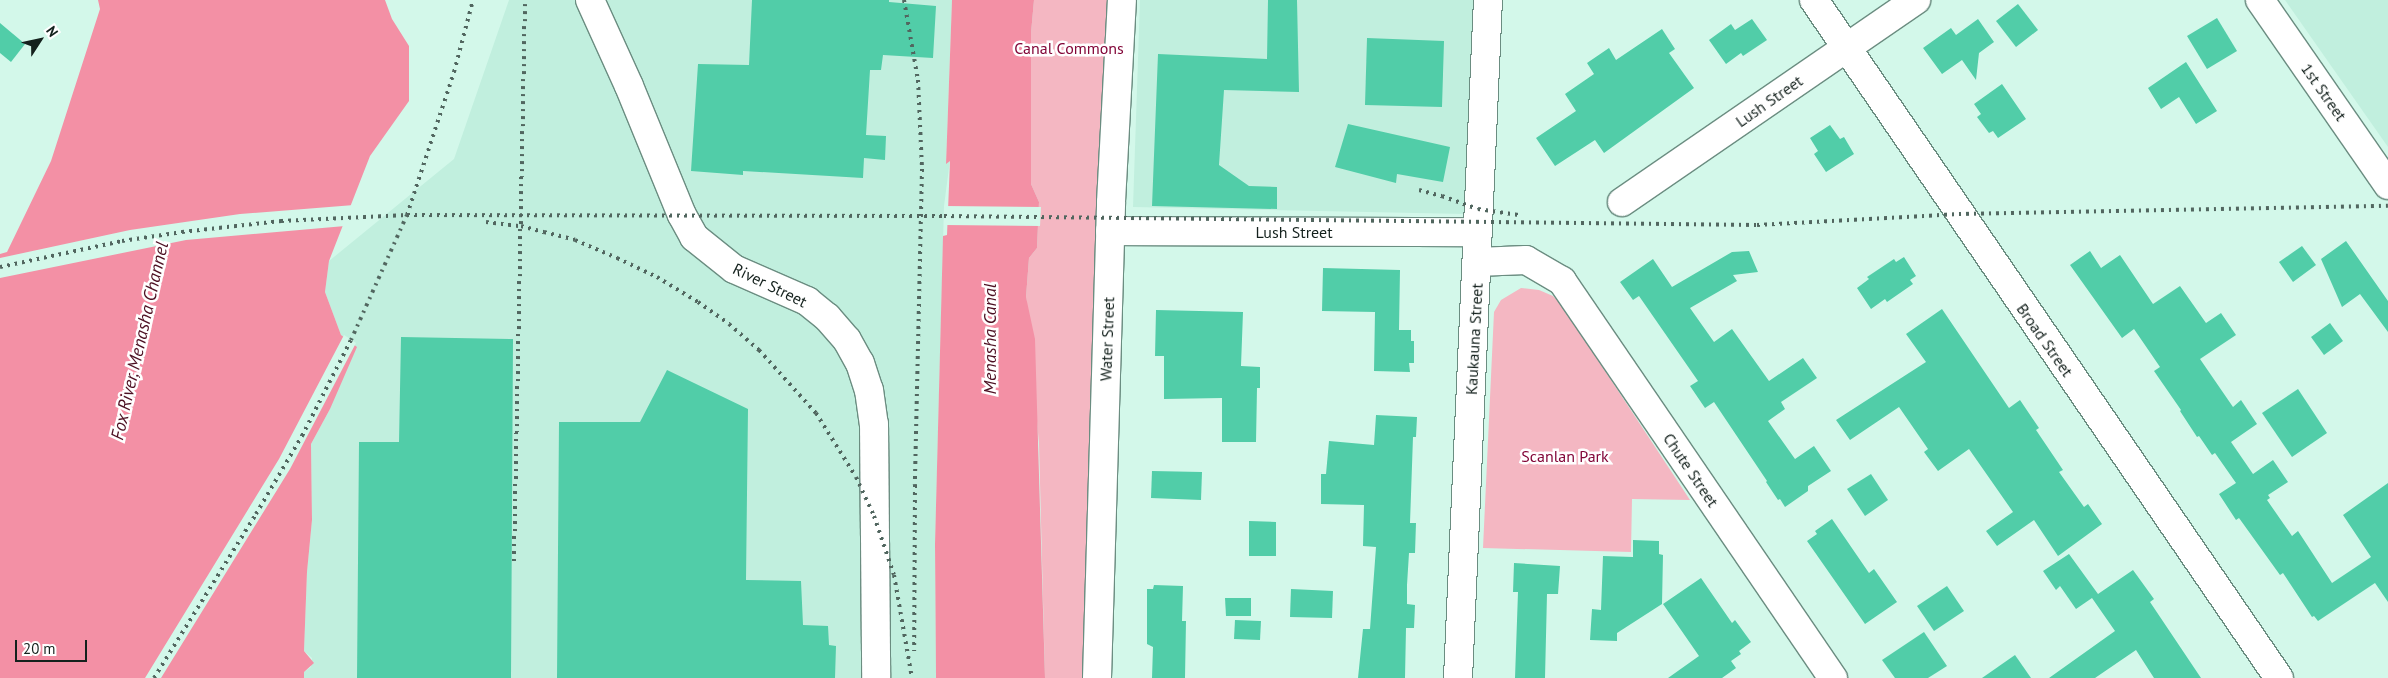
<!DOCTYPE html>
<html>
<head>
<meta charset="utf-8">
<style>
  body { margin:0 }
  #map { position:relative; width:2388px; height:678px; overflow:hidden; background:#d3f8ea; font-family:"PT Sans",sans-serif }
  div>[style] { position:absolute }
  .built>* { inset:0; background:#c1efde }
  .green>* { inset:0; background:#f4b7c2 }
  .water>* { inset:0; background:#f390a5 }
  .pier>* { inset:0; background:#d3f8ea }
  .building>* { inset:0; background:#51cda8 }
  .roads { filter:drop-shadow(1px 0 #6b8d81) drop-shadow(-1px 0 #6b8d81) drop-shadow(0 1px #6b8d81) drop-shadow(0 -1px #6b8d81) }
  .minor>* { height:28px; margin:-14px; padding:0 14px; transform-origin:14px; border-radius:14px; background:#fff }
  .rail>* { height:4px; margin-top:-2px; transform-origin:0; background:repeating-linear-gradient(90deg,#51665f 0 2.5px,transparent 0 7.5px) }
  span { translate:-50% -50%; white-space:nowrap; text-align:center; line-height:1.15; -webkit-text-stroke:5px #fff; paint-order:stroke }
  .park-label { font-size:16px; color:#820638 }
  .street-label { font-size:16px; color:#14211d }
  .water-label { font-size:18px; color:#4d1023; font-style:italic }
  .north { position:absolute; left:15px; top:15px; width:50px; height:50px; -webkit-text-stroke:4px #fff; paint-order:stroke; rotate:55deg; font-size:14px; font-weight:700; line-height:20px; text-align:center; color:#14211d }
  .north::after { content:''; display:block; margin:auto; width:18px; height:22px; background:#14211d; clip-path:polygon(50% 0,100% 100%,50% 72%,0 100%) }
  .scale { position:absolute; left:15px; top:640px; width:72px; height:22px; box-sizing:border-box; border:2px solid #14211d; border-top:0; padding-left:6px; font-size:15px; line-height:18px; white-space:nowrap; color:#14211d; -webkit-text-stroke:4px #fff; paint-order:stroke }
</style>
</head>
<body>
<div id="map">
  <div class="built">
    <div style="clip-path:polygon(509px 0,952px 0,946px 163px,950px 160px,944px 206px,935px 544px,936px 678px,304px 678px,304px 672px,311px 667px,312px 658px,304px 651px,307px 572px,312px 520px,311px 444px,330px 409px,341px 335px,325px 292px,329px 261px,454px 159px)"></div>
    <div style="clip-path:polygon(1140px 0,1475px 0,1465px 214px,1133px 207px)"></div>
    <div style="clip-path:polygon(2285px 0,2388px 0,2388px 147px)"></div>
  </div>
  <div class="green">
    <div style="clip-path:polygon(1034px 0,1109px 0,1086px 678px,1045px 678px,1039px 444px,1026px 297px,1029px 258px,1037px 248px,1039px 202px,1031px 184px,1031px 33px)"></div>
    <div style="clip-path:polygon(1521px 288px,1539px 290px,1553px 296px,1561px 304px,1690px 500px,1632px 499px,1631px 552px,1483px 548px,1494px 312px,1501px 300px)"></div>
  </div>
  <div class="water">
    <div style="clip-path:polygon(98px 0,385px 0,392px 19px,409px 46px,409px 101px,370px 156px,329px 261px,325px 292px,341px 335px,357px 347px,330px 409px,311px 444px,312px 520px,307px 572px,304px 651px,314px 663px,304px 672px,304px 678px,0 678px,0 254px,7px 252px,51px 161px,100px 9px)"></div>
    <div style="clip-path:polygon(952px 0,1034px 0,1031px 33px,1031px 184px,1039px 202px,1037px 248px,1029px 258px,1026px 297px,1035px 339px,1045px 678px,936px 678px,935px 544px,943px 236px,947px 235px,950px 161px,946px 164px)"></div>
  </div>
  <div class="pier">
    <div style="clip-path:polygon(354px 205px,345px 226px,186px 240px,0 278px,0 258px,130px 230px,240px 214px)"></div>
    <div style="clip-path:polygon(945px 206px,1041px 207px,1040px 226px,945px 225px)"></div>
    <div style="clip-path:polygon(344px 335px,356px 343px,290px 469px,161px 678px,145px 678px,279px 459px)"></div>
  </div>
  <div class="building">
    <div style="clip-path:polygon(752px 0,889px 0,889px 2px,936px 6px,933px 58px,883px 55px,881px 70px,870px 70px,866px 135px,886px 136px,885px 160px,864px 158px,863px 178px,743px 171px,743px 175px,691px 171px,698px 64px,749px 65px)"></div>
    <div style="clip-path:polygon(1268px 0,1297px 0,1299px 92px,1224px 90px,1219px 165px,1249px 186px,1277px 187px,1277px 209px,1152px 206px,1158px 54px,1267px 59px)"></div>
    <div style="clip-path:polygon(2018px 4px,2038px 30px,2016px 47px,1996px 21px)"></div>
    <div style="clip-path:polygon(2217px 18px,2237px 51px,2207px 69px,2187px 36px)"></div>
    <div style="clip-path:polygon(1752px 19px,1767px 40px,1743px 56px,1741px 53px,1726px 64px,1709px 40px,1731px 24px,1735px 30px)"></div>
    <div style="clip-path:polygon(1978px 19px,1994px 42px,1979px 53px,1976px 80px,1962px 60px,1942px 74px,1923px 48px,1951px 28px,1956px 35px)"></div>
    <div style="clip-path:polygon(0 23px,25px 44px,11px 62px,0 53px)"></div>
    <div style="clip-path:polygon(1662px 29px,1675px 49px,1669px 53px,1694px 88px,1604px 153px,1595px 140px,1555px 166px,1536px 138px,1576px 111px,1565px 94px,1594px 74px,1587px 63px,1609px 48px,1616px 60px)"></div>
    <div style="clip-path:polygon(1367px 38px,1444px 41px,1442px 107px,1365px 105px)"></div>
    <div style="clip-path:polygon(2186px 62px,2217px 111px,2196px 124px,2179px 97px,2161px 109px,2148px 88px)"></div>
    <div style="clip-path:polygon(2002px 84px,2026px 119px,1998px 138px,1993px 131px,1989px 133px,1977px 117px,1981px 114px,1974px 104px)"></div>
    <div style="clip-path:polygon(1348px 124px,1450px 147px,1443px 182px,1397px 174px,1396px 183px,1335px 167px)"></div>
    <div style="clip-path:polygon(1830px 125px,1840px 139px,1844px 137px,1854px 154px,1826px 172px,1814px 154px,1818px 151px,1810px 138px)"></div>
    <div style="clip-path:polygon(2346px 241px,2388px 301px,2388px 332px,2360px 294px,2342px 307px,2321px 259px)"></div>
    <div style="clip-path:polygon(2302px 246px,2316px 265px,2293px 282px,2279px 262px)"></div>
    <div style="clip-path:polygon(1749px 251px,1758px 272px,1733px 275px,1737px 281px,1690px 308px,1714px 342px,1732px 329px,1769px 381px,1803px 358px,1817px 378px,1781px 402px,1785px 409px,1768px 421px,1795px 459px,1814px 446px,1831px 471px,1808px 486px,1808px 491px,1785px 507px,1780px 499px,1778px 500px,1766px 482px,1767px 481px,1714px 402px,1705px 408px,1690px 386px,1698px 381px,1639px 296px,1633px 300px,1620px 282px,1653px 259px,1672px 287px,1732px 252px)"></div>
    <div style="clip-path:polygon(2090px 251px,2101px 268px,2120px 255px,2153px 304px,2180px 286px,2206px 323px,2221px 313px,2236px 335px,2200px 359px,2233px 407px,2241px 400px,2257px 424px,2231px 442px,2253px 474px,2273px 460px,2288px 482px,2268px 495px,2270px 498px,2267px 500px,2292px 536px,2298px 531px,2332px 583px,2371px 557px,2343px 515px,2388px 483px,2388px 602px,2375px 583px,2318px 621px,2314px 616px,2312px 617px,2283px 573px,2280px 575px,2239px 518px,2236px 520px,2219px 494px,2236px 483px,2215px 453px,2212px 455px,2199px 436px,2197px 437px,2180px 411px,2181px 410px,2154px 371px,2160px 367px,2134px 329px,2122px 338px,2070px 265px)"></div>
    <div style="clip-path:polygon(1904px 257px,1916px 276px,1910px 280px,1913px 284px,1887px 302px,1885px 299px,1871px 309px,1857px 288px,1869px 279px,1867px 277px,1894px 259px,1896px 262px)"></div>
    <div style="clip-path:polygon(1323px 268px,1400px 270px,1399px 330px,1411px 330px,1411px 341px,1414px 341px,1414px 363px,1409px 363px,1410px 372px,1374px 371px,1375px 312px,1322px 311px)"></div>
    <div style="clip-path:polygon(1942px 309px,2009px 408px,2020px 400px,2039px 428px,2036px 430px,2063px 470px,2059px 472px,2084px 507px,2088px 504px,2102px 524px,2058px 556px,2034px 520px,1997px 546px,1986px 531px,2013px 512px,1969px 449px,1938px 471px,1924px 452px,1928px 449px,1899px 407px,1850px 440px,1836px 420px,1926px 362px,1906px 334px)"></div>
    <div style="clip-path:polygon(1156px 310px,1243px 312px,1241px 366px,1260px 367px,1260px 388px,1257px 388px,1256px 442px,1222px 442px,1222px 398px,1164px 399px,1164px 356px,1155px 356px)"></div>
    <div style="clip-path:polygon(2330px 323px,2343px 341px,2324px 355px,2311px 337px)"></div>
    <div style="clip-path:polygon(401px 337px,513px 339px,511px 678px,357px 678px,359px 442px,399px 442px)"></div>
    <div style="clip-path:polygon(667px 370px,748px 409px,746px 580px,801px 581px,803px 625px,828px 626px,829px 645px,836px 646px,835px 678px,557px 678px,559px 422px,640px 422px)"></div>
    <div style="clip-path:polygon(2298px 389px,2327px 433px,2292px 457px,2262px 413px)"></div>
    <div style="clip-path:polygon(1376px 415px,1417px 417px,1416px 437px,1413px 437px,1410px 523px,1416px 523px,1415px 553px,1409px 553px,1407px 585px,1407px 604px,1415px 605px,1414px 628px,1406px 628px,1405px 678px,1358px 678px,1363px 629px,1370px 629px,1376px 547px,1363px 546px,1364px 505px,1321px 504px,1321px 474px,1326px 474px,1329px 441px,1374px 445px)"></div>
    <div style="clip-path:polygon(1152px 471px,1202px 472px,1201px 500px,1151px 498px)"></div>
    <div style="clip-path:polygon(1871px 474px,1888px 500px,1865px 516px,1847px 489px)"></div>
    <div style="clip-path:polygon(1832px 519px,1869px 573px,1874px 569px,1897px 602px,1865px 624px,1807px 541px,1817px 534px,1815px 531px)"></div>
    <div style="clip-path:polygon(1249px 521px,1276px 522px,1276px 556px,1249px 556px)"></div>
    <div style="clip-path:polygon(1633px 540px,1659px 541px,1659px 554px,1663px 555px,1662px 604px,1617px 633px,1617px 641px,1590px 640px,1592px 609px,1601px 610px,1603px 556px,1633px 557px)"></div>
    <div style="clip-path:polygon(2069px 554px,2098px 594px,2133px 570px,2154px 599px,2150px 602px,2201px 678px,2154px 678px,2136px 650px,2095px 678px,2049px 678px,2115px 631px,2092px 598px,2076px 609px,2060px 586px,2056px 590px,2043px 571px)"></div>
    <div style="clip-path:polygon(1514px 563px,1560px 566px,1558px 594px,1547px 594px,1545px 678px,1515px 678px,1518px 592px,1513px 592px)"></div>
    <div style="clip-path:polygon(1701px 578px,1732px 623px,1735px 620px,1751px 642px,1739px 651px,1741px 654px,1731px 661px,1736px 668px,1722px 678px,1668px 678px,1699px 656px,1663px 604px)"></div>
    <div style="clip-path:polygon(1154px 585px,1183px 586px,1182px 621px,1186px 621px,1185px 678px,1152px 678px,1153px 647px,1147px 644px,1147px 589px,1153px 589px)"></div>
    <div style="clip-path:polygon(1947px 586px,1964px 611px,1934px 631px,1917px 606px)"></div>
    <div style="clip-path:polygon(1291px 589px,1333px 591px,1332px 618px,1290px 617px)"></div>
    <div style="clip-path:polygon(1225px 598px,1251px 598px,1251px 616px,1226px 616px)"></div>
    <div style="clip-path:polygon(1235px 620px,1261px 621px,1260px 640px,1234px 639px)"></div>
    <div style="clip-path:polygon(1924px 632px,1947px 666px,1928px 678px,1895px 678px,1882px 660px)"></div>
    <div style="clip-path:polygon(2015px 655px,2031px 678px,1982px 678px)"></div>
  </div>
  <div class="roads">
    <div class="minor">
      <div style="left:590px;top:0;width:94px;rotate:65.6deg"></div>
      <div style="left:629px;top:86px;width:139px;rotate:67.7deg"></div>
      <div style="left:682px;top:215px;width:25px;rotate:61deg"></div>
      <div style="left:694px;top:237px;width:51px;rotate:38.7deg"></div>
      <div style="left:734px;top:269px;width:80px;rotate:23.7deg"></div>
      <div style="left:807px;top:301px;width:26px;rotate:39deg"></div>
      <div style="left:827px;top:317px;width:30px;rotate:49deg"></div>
      <div style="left:847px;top:340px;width:26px;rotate:61deg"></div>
      <div style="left:860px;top:363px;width:28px;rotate:72deg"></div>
      <div style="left:869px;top:390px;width:34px;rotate:82deg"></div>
      <div style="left:874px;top:424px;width:254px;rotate:89.5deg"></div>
      <div style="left:1814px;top:0;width:822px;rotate:55.56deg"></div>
      <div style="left:2260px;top:0;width:225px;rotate:55.3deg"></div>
      <div style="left:1622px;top:202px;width:357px;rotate:-34.5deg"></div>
      <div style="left:1110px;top:231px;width:368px;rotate:0.2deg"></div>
      <div style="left:1477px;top:262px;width:49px;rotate:-2.3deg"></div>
      <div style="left:1526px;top:260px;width:42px;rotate:30.3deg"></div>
      <div style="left:1562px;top:281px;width:481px;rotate:55.7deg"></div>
      <div style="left:1097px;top:678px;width:476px;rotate:-88.3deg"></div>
      <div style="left:1111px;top:202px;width:202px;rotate:-86.9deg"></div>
      <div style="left:1458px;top:678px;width:679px;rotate:-87.47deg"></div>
    </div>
  </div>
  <div class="rail">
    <div style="left:904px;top:0;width:81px;rotate:80.1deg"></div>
    <div style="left:918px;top:80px;width:89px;rotate:87.4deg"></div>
    <div style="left:922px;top:169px;width:316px;rotate:91.3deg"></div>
    <div style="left:915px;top:485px;width:166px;rotate:90.3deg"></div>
    <div style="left:1419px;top:190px;width:24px;rotate:15deg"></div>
    <div style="left:1442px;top:196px;width:38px;rotate:20deg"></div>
    <div style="left:1478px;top:209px;width:41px;rotate:8.3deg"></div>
    <div style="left:486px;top:222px;width:35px;rotate:7deg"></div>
    <div style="left:521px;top:226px;width:24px;rotate:15deg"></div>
    <div style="left:544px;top:232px;width:32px;rotate:14deg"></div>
    <div style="left:575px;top:240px;width:46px;rotate:23.2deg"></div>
    <div style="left:617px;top:258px;width:44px;rotate:25.4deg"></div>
    <div style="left:657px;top:277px;width:48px;rotate:31.4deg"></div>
    <div style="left:698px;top:302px;width:38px;rotate:35deg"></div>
    <div style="left:729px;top:324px;width:40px;rotate:41deg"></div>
    <div style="left:759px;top:350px;width:85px;rotate:47.9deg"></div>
    <div style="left:816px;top:413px;width:75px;rotate:58deg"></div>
    <div style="left:856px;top:477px;width:43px;rotate:65.2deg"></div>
    <div style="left:874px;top:516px;width:62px;rotate:71.3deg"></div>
    <div style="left:894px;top:575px;width:105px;rotate:80.1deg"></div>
    <div style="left:0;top:267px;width:125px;rotate:-12deg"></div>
    <div style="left:122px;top:241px;width:61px;rotate:-8.5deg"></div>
    <div style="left:182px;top:232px;width:100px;rotate:-6.3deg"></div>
    <div style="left:281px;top:221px;width:126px;rotate:-2.7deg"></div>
    <div style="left:407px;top:215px;width:537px;rotate:0.11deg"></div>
    <div style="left:944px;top:216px;width:813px;rotate:0.63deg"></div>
    <div style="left:1757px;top:225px;width:202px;rotate:-3.1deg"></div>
    <div style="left:1959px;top:214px;width:429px;rotate:-1.1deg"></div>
    <div style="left:514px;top:561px;width:561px;rotate:-88.88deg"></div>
    <div style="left:154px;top:678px;width:193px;rotate:-58.1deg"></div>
    <div style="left:256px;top:514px;width:91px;rotate:-59.5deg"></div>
    <div style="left:302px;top:436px;width:108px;rotate:-63deg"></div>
    <div style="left:351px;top:340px;width:137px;rotate:-65.9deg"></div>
    <div style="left:407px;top:215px;width:151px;rotate:-71.8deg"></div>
    <div style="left:454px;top:72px;width:74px;rotate:-75.2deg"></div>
  </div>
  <div class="park-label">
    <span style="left:1069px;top:48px">Canal Commons</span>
    <span style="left:1565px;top:456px">Scanlan Park</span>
  </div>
  <div class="street-label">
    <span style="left:2324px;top:92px;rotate:55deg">1st Street</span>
    <span style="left:1769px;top:101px;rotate:-35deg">Lush Street</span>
    <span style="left:1294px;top:232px">Lush Street</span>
    <span style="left:770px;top:285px;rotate:26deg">River Street</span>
    <span style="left:1107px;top:339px;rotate:-88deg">Water Street</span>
    <span style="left:1474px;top:339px;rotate:-87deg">Kaukauna Street</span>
    <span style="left:2045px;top:340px;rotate:55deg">Broad Street</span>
    <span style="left:1691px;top:470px;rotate:56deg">Chute Street</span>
  </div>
  <div class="water-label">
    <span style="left:990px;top:339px;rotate:-90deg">Menasha Canal</span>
    <span style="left:140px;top:341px;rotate:-77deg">Fox River, Menasha Channel</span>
  </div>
  <div class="north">N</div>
  <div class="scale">20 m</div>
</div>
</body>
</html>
